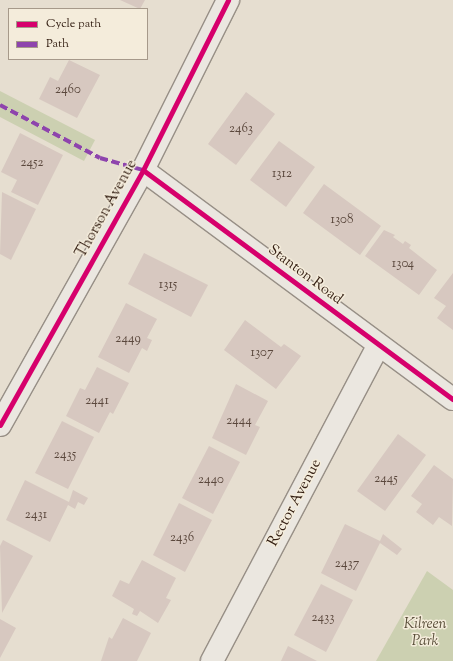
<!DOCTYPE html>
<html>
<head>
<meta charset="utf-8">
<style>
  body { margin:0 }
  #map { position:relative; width:453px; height:661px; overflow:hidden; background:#e6ded0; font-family:"Sorts Mill Goudy",serif }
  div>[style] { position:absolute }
  .green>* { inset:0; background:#ccd0b1 }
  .building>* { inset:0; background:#d7c8c0 }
  .roads { filter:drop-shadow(1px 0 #978f86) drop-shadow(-1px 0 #978f86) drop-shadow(0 1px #978f86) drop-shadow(0 -1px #978f86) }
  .minor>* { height:22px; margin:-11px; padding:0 11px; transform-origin:11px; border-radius:11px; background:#ebe7e0 }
  .quiet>* { height:4px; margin-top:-2px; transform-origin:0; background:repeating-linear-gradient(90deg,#8e44ad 0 8px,transparent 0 12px) }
  .cycleway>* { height:5px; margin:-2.5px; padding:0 2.5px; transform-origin:2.5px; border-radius:2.5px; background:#d6006c }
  span { translate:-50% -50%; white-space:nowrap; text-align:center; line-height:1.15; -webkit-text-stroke:3px #f4ecdb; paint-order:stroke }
  .number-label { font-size:13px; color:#5b483d }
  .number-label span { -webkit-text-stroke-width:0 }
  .street-label { font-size:15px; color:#321d11 }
  .park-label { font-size:15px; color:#5a4f3a; font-style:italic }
  .legend { position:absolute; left:8px; top:8px; width:140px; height:52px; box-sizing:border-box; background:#f4ecdb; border:1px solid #a6998a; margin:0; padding:5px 7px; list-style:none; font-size:12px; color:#321d11 }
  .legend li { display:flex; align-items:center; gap:8px; height:20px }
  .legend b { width:20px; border:1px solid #a6998a }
</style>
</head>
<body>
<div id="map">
  <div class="green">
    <div style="clip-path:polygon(0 91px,95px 140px,84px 161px,0 117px)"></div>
    <div style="clip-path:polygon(427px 571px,453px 590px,453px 661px,376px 661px)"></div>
  </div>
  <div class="building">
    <div style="clip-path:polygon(120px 0,145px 0,140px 9px)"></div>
    <div style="clip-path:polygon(69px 60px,100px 75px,77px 118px,39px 99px,50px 77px,58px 81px)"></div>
    <div style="clip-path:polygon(246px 92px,275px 114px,236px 165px,208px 144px)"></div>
    <div style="clip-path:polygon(20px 133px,63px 155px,38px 205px,11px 192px,17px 180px,1px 172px)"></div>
    <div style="clip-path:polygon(279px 141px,315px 167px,286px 207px,250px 180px)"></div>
    <div style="clip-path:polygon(324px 184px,381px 226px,360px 255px,303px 213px)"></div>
    <div style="clip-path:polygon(2px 192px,36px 209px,11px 260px,0 254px)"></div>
    <div style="clip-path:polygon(384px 230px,395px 235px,393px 237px,403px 244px,405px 241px,411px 245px,409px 248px,437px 270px,419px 295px,365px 256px)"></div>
    <div style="clip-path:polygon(144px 253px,208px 285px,191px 317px,128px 284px)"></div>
    <div style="clip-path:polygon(453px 273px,453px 330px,437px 318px,446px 306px,434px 298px)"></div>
    <div style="clip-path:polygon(126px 303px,157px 319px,147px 338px,152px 340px,147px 351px,142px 348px,129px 373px,98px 357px)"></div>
    <div style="clip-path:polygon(245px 320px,281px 347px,284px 344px,301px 356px,276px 389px,224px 350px)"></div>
    <div style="clip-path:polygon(97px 367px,129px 383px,113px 414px,110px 412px,99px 433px,66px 416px,80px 388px,85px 390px)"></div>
    <div style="clip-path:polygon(236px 384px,268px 401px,255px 425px,260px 427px,246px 455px,212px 438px)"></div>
    <div style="clip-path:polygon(62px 421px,94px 437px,68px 489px,35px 473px)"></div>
    <div style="clip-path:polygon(398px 434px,426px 455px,385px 511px,357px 491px)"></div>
    <div style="clip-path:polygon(209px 446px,240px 462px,213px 514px,182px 498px)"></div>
    <div style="clip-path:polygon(434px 465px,453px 479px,452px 526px,439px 517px,433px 525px,416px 512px,422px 504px,411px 496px)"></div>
    <div style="clip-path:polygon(25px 480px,69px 502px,73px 490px,88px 498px,84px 505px,78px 502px,75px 509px,68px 505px,50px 542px,6px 520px)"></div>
    <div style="clip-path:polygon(179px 503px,212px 520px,185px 572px,153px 555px)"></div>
    <div style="clip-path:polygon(345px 524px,380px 541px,383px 534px,402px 549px,397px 555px,380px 543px,356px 591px,321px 573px)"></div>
    <div style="clip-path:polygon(3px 540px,33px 556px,2px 613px,0 546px)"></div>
    <div style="clip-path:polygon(142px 560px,176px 578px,166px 598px,171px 600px,158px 623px,140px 611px,137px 616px,132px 614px,134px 609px,112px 596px,120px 580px,129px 584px)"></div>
    <div style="clip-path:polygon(321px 584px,353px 600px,326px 652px,294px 635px)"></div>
    <div style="clip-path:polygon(123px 618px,151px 633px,137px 661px,101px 661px,109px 637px,112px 639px)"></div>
    <div style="clip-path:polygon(0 619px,16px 628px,0 658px)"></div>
    <div style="clip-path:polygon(288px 646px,317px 661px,281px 661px)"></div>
  </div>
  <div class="roads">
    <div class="minor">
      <div style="left:143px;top:170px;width:385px;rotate:36.5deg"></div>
      <div style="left:0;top:425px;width:292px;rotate:-60.7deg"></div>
      <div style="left:143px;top:170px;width:190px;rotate:-63.4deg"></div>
      <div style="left:212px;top:661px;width:356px;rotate:-62.2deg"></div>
    </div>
  </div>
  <div class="quiet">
    <div style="left:0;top:105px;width:113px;rotate:27.9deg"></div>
    <div style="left:100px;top:158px;width:45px;rotate:15.6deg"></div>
  </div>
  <div class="cycleway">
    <div style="left:143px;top:170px;width:385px;rotate:36.5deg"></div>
    <div style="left:0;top:425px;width:292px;rotate:-60.7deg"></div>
    <div style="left:143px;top:170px;width:190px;rotate:-63.4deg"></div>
  </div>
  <div class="number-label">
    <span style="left:68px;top:90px">2460</span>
    <span style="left:241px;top:129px">2463</span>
    <span style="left:32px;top:163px">2452</span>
    <span style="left:282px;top:174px">1312</span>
    <span style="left:342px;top:220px">1308</span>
    <span style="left:403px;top:264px">1304</span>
    <span style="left:168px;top:285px">1315</span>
    <span style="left:128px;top:339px">2449</span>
    <span style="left:262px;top:353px">1307</span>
    <span style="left:97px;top:401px">2441</span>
    <span style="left:239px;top:421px">2444</span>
    <span style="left:65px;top:455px">2435</span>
    <span style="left:386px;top:479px">2445</span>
    <span style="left:211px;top:480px">2440</span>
    <span style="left:36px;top:515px">2431</span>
    <span style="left:182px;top:538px">2436</span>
    <span style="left:347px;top:564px">2437</span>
    <span style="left:323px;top:618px">2433</span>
  </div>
  <div class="street-label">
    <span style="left:107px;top:209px;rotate:-61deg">Thorson Avenue</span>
    <span style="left:305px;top:275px;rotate:37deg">Stanton Road</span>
    <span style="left:295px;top:503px;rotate:-62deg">Rector Avenue</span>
  </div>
  <div class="park-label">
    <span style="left:425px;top:633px">Kilreen<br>Park</span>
  </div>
  <ul class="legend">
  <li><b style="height:5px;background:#d6006c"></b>Cycle path</li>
  <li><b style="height:5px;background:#8e44ad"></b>Path</li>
  </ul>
</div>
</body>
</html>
